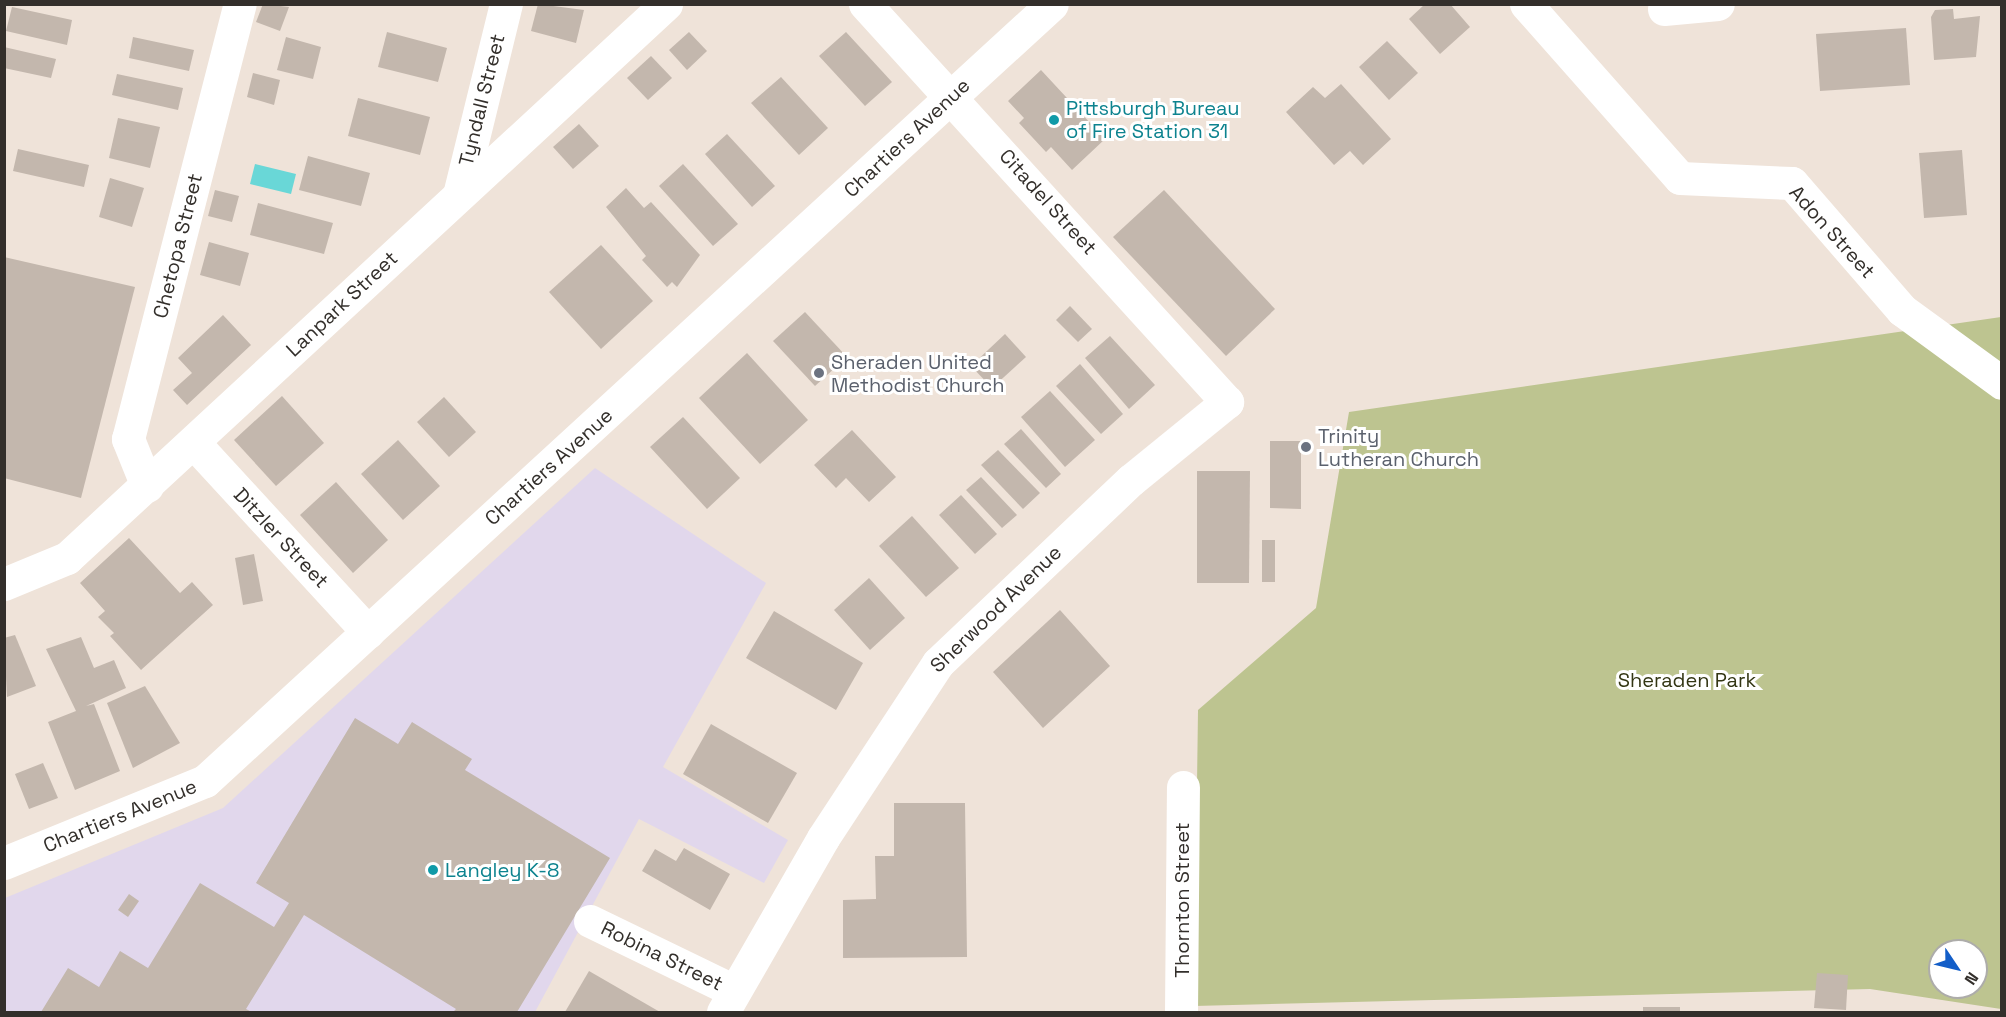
<!DOCTYPE html>
<html>
<head>
<meta charset="utf-8">
<style>
  body { margin:0 }
  #map { position:relative; width:2006px; height:1017px; overflow:hidden; background:#efe3d9; font-family:"Space Grotesk",sans-serif }
  div>[style] { position:absolute }
  .education>* { inset:0; background:#e1d7ec }
  .green>* { inset:0; background:#bdc490 }
  .water>* { inset:0; background:#69d7d7 }
  .building>* { inset:0; background:#c3b7ad }
  .minor>* { height:33px; margin:-16.5px; padding:0 16.5px; transform-origin:16.5px; border-radius:16.5px; background:#fff }
  .dots>* { width:16px; height:16px; translate:-50% -50%; box-sizing:border-box; border:3px solid #fff; border-radius:50% }
  span { translate:-50% -50%; white-space:nowrap; text-align:center; line-height:1.15; -webkit-text-stroke:6px #fff; paint-order:stroke }
  .street-label { font-size:20px; color:#332f2b }
  .culture-label { font-size:20px; color:#0d838f }
  .left { translate:0 -50%; text-align:left }
  .worship-label { font-size:20px; color:#5b616d }
  .park-label { font-size:20px; color:#333614 }
  .frame { position:absolute; inset:0; border:6px solid #332f2b; pointer-events:none }
  .north { position:absolute; left:1928px; top:939px; width:60px; height:60px; box-sizing:border-box; background:#fff; border:2px solid #adacaa; border-radius:50%; rotate:125deg; font-size:16px; font-weight:700; line-height:24px; text-align:center; color:#332f2b }
  .north::after { content:''; display:block; margin:auto; width:21px; height:27px; background:#135ec8; clip-path:polygon(50% 0,100% 100%,50% 72%,0 100%) }
</style>
</head>
<body>
<div id="map">
  <div class="education">
    <div style="clip-path:polygon(595px 468px,766px 583px,663px 767px,788px 840px,764px 883px,639px 819px,535px 1012px,5px 1012px,5px 898px,223px 808px)"></div>
  </div>
  <div class="green">
    <div style="clip-path:polygon(evenodd,2001px 317px,2001px 1009px,1870px 989px,1194px 1006px,1198px 710px,1316px 608px,1349px 412px,2001px 317px,1940px 951px,1976px 951px,1976px 987px,1940px 987px,1940px 951px)"></div>
  </div>
  <div class="water">
    <div style="clip-path:polygon(255px 164px,296px 174px,291px 194px,250px 184px)"></div>
  </div>
  <div class="building">
    <div style="clip-path:polygon(263px 4px,289px 7px,280px 31px,256px 22px)"></div>
    <div style="clip-path:polygon(538px 4px,584px 10px,576px 43px,531px 31px)"></div>
    <div style="clip-path:polygon(1425px 4px,1450px 4px,1470px 27px,1440px 54px,1409px 19px)"></div>
    <div style="clip-path:polygon(12px 7px,72px 20px,67px 45px,6px 31px)"></div>
    <div style="clip-path:polygon(1953px 9px,1954px 19px,1980px 16px,1976px 57px,1934px 60px,1931px 17px,1935px 10px)"></div>
    <div style="clip-path:polygon(1906px 28px,1910px 85px,1820px 91px,1816px 34px)"></div>
    <div style="clip-path:polygon(387px 32px,447px 48px,438px 82px,378px 67px)"></div>
    <div style="clip-path:polygon(689px 32px,707px 51px,687px 70px,669px 50px)"></div>
    <div style="clip-path:polygon(846px 32px,892px 82px,865px 106px,819px 56px)"></div>
    <div style="clip-path:polygon(133px 37px,194px 50px,189px 71px,129px 58px)"></div>
    <div style="clip-path:polygon(286px 37px,321px 47px,313px 79px,277px 70px)"></div>
    <div style="clip-path:polygon(1387px 41px,1418px 73px,1389px 100px,1359px 67px)"></div>
    <div style="clip-path:polygon(4px 47px,56px 59px,51px 78px,4px 68px)"></div>
    <div style="clip-path:polygon(651px 56px,672px 78px,648px 100px,627px 78px)"></div>
    <div style="clip-path:polygon(1041px 70px,1105px 139px,1072px 170px,1051px 147px,1046px 152px,1019px 123px,1024px 118px,1008px 101px)"></div>
    <div style="clip-path:polygon(253px 73px,280px 80px,274px 105px,247px 97px)"></div>
    <div style="clip-path:polygon(117px 74px,183px 88px,178px 110px,112px 95px)"></div>
    <div style="clip-path:polygon(781px 77px,828px 128px,799px 155px,751px 103px)"></div>
    <div style="clip-path:polygon(1341px 84px,1391px 139px,1363px 165px,1350px 151px,1334px 165px,1286px 112px,1313px 87px,1325px 98px)"></div>
    <div style="clip-path:polygon(358px 98px,430px 117px,420px 155px,348px 136px)"></div>
    <div style="clip-path:polygon(118px 118px,160px 127px,150px 168px,109px 158px)"></div>
    <div style="clip-path:polygon(579px 124px,599px 146px,573px 169px,553px 147px)"></div>
    <div style="clip-path:polygon(727px 134px,775px 186px,752px 207px,705px 154px)"></div>
    <div style="clip-path:polygon(18px 149px,89px 165px,84px 187px,13px 171px)"></div>
    <div style="clip-path:polygon(1962px 150px,1967px 215px,1924px 218px,1919px 153px)"></div>
    <div style="clip-path:polygon(308px 156px,370px 173px,361px 206px,299px 190px)"></div>
    <div style="clip-path:polygon(683px 164px,738px 224px,713px 246px,659px 186px)"></div>
    <div style="clip-path:polygon(110px 178px,144px 188px,132px 227px,99px 217px)"></div>
    <div style="clip-path:polygon(626px 188px,644px 208px,651px 202px,700px 255px,677px 287px,672px 282px,667px 287px,642px 260px,646px 256px,606px 207px)"></div>
    <div style="clip-path:polygon(215px 190px,239px 196px,232px 222px,208px 216px)"></div>
    <div style="clip-path:polygon(1164px 190px,1275px 309px,1226px 356px,1113px 237px)"></div>
    <div style="clip-path:polygon(258px 203px,333px 223px,324px 254px,250px 235px)"></div>
    <div style="clip-path:polygon(209px 242px,249px 253px,240px 286px,200px 275px)"></div>
    <div style="clip-path:polygon(601px 245px,653px 301px,601px 349px,549px 292px)"></div>
    <div style="clip-path:polygon(4px 257px,135px 287px,81px 498px,4px 478px)"></div>
    <div style="clip-path:polygon(1070px 306px,1092px 329px,1078px 342px,1056px 320px)"></div>
    <div style="clip-path:polygon(805px 312px,847px 357px,815px 386px,773px 341px)"></div>
    <div style="clip-path:polygon(223px 315px,251px 345px,187px 405px,173px 390px,192px 373px,178px 358px)"></div>
    <div style="clip-path:polygon(1005px 334px,1026px 357px,992px 388px,971px 366px)"></div>
    <div style="clip-path:polygon(1110px 336px,1155px 385px,1129px 409px,1085px 358px)"></div>
    <div style="clip-path:polygon(747px 353px,808px 420px,760px 464px,699px 398px)"></div>
    <div style="clip-path:polygon(1080px 364px,1123px 414px,1101px 434px,1056px 386px)"></div>
    <div style="clip-path:polygon(1050px 391px,1095px 440px,1065px 467px,1021px 417px)"></div>
    <div style="clip-path:polygon(282px 396px,324px 443px,276px 486px,234px 440px)"></div>
    <div style="clip-path:polygon(444px 397px,476px 432px,449px 457px,417px 422px)"></div>
    <div style="clip-path:polygon(683px 417px,740px 478px,707px 509px,650px 447px)"></div>
    <div style="clip-path:polygon(1021px 429px,1061px 474px,1046px 488px,1004px 444px)"></div>
    <div style="clip-path:polygon(852px 430px,896px 477px,869px 502px,846px 478px,836px 488px,814px 465px)"></div>
    <div style="clip-path:polygon(398px 440px,440px 486px,403px 520px,361px 474px)"></div>
    <div style="clip-path:polygon(1270px 441px,1301px 441px,1301px 509px,1270px 508px)"></div>
    <div style="clip-path:polygon(998px 450px,1040px 493px,1023px 509px,981px 465px)"></div>
    <div style="clip-path:polygon(1197px 471px,1250px 471px,1249px 583px,1197px 583px)"></div>
    <div style="clip-path:polygon(981px 477px,1017px 515px,1002px 528px,966px 490px)"></div>
    <div style="clip-path:polygon(336px 482px,388px 540px,353px 573px,300px 515px)"></div>
    <div style="clip-path:polygon(961px 495px,997px 534px,975px 554px,939px 515px)"></div>
    <div style="clip-path:polygon(912px 516px,959px 568px,926px 597px,879px 546px)"></div>
    <div style="clip-path:polygon(129px 538px,180px 593px,192px 582px,213px 605px,141px 670px,110px 636px,114px 633px,98px 617px,105px 611px,80px 583px)"></div>
    <div style="clip-path:polygon(1262px 540px,1275px 540px,1275px 582px,1262px 582px)"></div>
    <div style="clip-path:polygon(254px 554px,263px 601px,243px 605px,235px 558px)"></div>
    <div style="clip-path:polygon(869px 578px,905px 618px,870px 650px,834px 610px)"></div>
    <div style="clip-path:polygon(1060px 610px,1110px 666px,1043px 728px,993px 672px)"></div>
    <div style="clip-path:polygon(774px 611px,863px 663px,836px 710px,746px 658px)"></div>
    <div style="clip-path:polygon(15px 635px,36px 686px,7px 697px,4px 638px)"></div>
    <div style="clip-path:polygon(81px 637px,94px 668px,114px 660px,126px 688px,86px 706px,94px 704px,120px 771px,75px 790px,48px 722px,76px 711px,46px 649px)"></div>
    <div style="clip-path:polygon(145px 686px,180px 743px,133px 768px,107px 703px)"></div>
    <div style="clip-path:polygon(355px 718px,398px 744px,412px 722px,472px 759px,465px 770px,610px 858px,517px 1012px,453px 1012px,456px 1009px,304px 915px,246px 1009px,252px 1012px,41px 1012px,68px 968px,99px 987px,120px 951px,148px 968px,200px 883px,274px 927px,289px 903px,256px 883px)"></div>
    <div style="clip-path:polygon(711px 724px,797px 773px,768px 823px,683px 774px)"></div>
    <div style="clip-path:polygon(43px 763px,58px 798px,29px 809px,15px 774px)"></div>
    <div style="clip-path:polygon(894px 803px,965px 803px,967px 957px,843px 958px,843px 900px,876px 899px,875px 856px,894px 856px)"></div>
    <div style="clip-path:polygon(684px 848px,730px 874px,710px 910px,642px 871px,655px 849px,676px 861px)"></div>
    <div style="clip-path:polygon(129px 894px,139px 901px,128px 917px,118px 910px)"></div>
    <div style="clip-path:polygon(589px 971px,660px 1012px,565px 1012px)"></div>
    <div style="clip-path:polygon(1817px 973px,1848px 975px,1846px 1010px,1814px 1008px)"></div>
    <div style="clip-path:polygon(1643px 1007px,1680px 1007px,1680px 1012px,1643px 1012px)"></div>
  </div>
  <div class="minor">
    <div style="left:1526px;top:4px;width:232px;rotate:48.5deg"></div>
    <div style="left:1680px;top:178px;width:112px;rotate:2.6deg"></div>
    <div style="left:1792px;top:183px;width:168px;rotate:49.1deg"></div>
    <div style="left:1902px;top:310px;width:124px;rotate:36.1deg"></div>
    <div style="left:1664px;top:9px;width:54px;rotate:-5.3deg"></div>
    <div style="left:459px;top:195px;width:197px;rotate:-76.2deg"></div>
    <div style="left:194px;top:443px;width:257px;rotate:47.4deg"></div>
    <div style="left:147px;top:486px;width:51px;rotate:-112deg"></div>
    <div style="left:128px;top:439px;width:449px;rotate:-75.6deg"></div>
    <div style="left:4px;top:584px;width:68px;rotate:-22.4deg"></div>
    <div style="left:67px;top:558px;width:816px;rotate:-42.76deg"></div>
    <div style="left:4px;top:863px;width:217px;rotate:-22.2deg"></div>
    <div style="left:205px;top:781px;width:1149px;rotate:-42.53deg"></div>
    <div style="left:590px;top:921px;width:160px;rotate:25.9deg"></div>
    <div style="left:723px;top:1012px;width:201px;rotate:-60.1deg"></div>
    <div style="left:823px;top:838px;width:209px;rotate:-56.7deg"></div>
    <div style="left:938px;top:663px;width:266px;rotate:-43.5deg"></div>
    <div style="left:1131px;top:480px;width:124px;rotate:-39.1deg"></div>
    <div style="left:1227px;top:402px;width:538px;rotate:-132.29deg"></div>
    <div style="left:1181px;top:1012px;width:225px;rotate:-89.5deg"></div>
  </div>
  <div class="dots">
    <div style="left:1054px;top:120px;background:#0f9aa8"></div>
    <div style="left:819px;top:373px;background:#6b7280"></div>
    <div style="left:1306px;top:447px;background:#6b7280"></div>
    <div style="left:433px;top:870px;background:#0f9aa8"></div>
  </div>
  <div class="street-label">
    <span style="left:482px;top:100px;rotate:-76deg">Tyndall Street</span>
    <span style="left:907px;top:138px;rotate:-43deg">Chartiers Avenue</span>
    <span style="left:1048px;top:202px;rotate:48deg">Citadel Street</span>
    <span style="left:1832px;top:232px;rotate:48deg">Adon Street</span>
    <span style="left:178px;top:246px;rotate:-76deg">Chetopa Street</span>
    <span style="left:342px;top:304px;rotate:-43deg">Lanpark Street</span>
    <span style="left:549px;top:467px;rotate:-42deg">Chartiers Avenue</span>
    <span style="left:281px;top:538px;rotate:47deg">Ditzler Street</span>
    <span style="left:996px;top:609px;rotate:-44deg">Sherwood Avenue</span>
    <span style="left:120px;top:816px;rotate:-22deg">Chartiers Avenue</span>
    <span style="left:1182px;top:900px;rotate:-90deg">Thornton Street</span>
    <span style="left:662px;top:956px;rotate:26deg">Robina Street</span>
  </div>
  <div class="culture-label">
    <span class="left" style="left:1066px;top:120px">Pittsburgh Bureau<br>of Fire Station 31</span>
    <span class="left" style="left:445px;top:870px">Langley K-8</span>
  </div>
  <div class="worship-label">
    <span class="left" style="left:831px;top:374px">Sheraden United<br>Methodist Church</span>
    <span class="left" style="left:1318px;top:448px">Trinity<br>Lutheran Church</span>
  </div>
  <div class="park-label">
    <span style="left:1687px;top:680px">Sheraden Park</span>
  </div>
  <div class="frame"></div>
  <div class="north">N</div>
</div>
</body>
</html>
